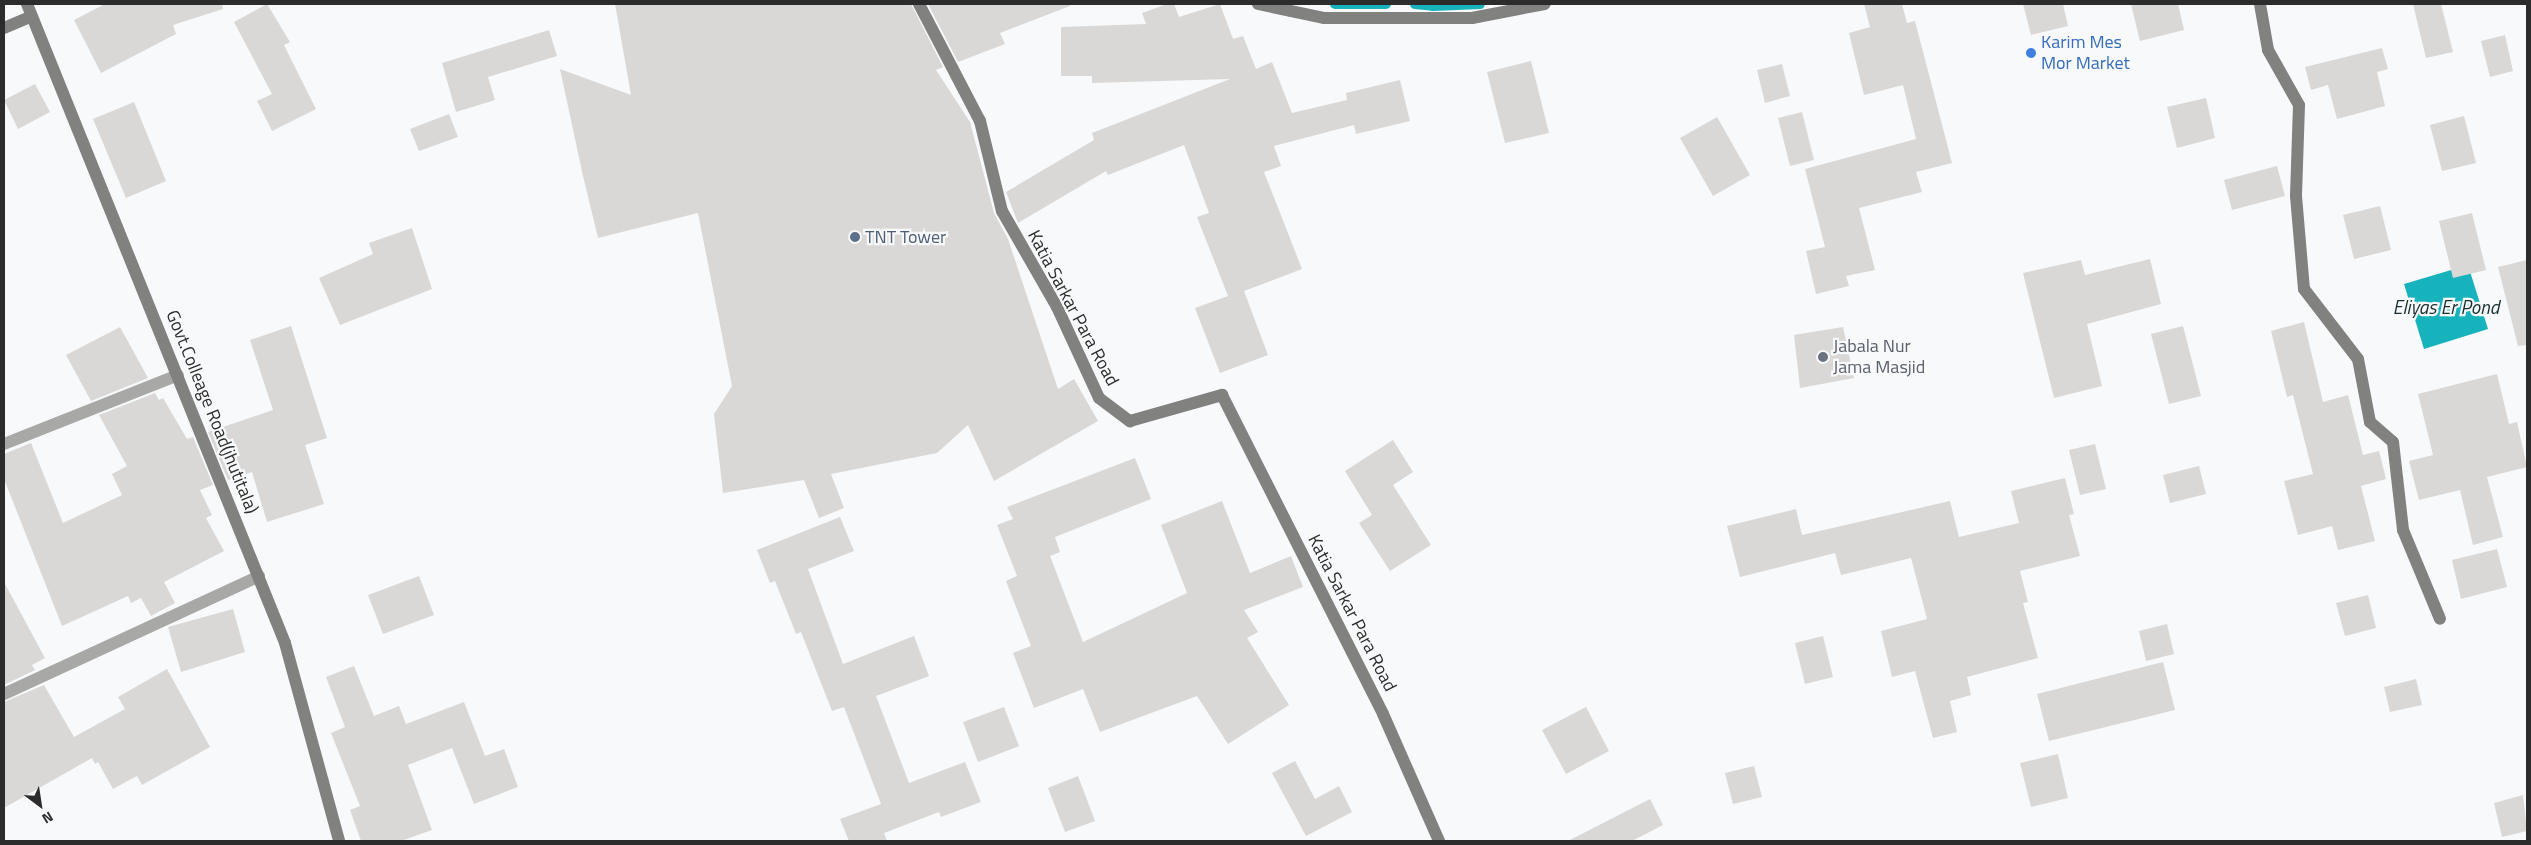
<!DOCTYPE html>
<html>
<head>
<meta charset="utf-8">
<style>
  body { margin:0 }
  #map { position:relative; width:2531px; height:845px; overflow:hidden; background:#f8f9fa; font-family:"Titillium Web",sans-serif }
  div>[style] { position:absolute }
  .water>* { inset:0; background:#17b3bc }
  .stream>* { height:10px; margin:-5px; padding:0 5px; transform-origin:5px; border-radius:5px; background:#17b3bc }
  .building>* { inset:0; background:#d9d8d7 }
  .street>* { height:12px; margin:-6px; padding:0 6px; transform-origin:6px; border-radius:6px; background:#a8a8a7 }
  .secondary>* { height:12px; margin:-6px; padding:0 6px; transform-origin:6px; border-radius:6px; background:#818180 }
  .dots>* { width:14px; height:14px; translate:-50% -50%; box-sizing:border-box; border:2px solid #f8f9fa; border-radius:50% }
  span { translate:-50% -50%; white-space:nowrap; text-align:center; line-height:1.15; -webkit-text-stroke:4.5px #f8f9fa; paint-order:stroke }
  .shop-label { font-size:18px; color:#366cbe }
  .left { translate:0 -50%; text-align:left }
  .service-label { font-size:18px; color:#4e5e75 }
  .street-label { font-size:18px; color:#2c2c2c }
  .worship-label { font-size:18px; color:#5b616d }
  .water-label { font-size:19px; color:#172e30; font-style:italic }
  .frame { position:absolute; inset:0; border:5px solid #2c2c2c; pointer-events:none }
  .north { position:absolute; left:15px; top:780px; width:50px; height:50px; -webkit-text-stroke:4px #f8f9fa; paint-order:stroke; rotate:149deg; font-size:14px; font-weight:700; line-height:20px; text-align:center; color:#2c2c2c }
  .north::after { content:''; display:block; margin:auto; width:18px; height:22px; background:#2c2c2c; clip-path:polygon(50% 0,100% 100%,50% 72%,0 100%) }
</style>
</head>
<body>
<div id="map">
  <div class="water">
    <div style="clip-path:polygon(2468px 265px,2488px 329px,2424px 349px,2404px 284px)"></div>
  </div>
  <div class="stream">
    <div style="left:1335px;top:4px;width:51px"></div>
    <div style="left:1415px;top:4px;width:18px;rotate:6deg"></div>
    <div style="left:1433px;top:6px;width:47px;rotate:-2.4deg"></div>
  </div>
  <div class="building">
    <div style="clip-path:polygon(105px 4px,222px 4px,223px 9px,173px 25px,176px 34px,101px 73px,74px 20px)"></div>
    <div style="clip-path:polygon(267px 4px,290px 42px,284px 45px,316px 109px,272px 131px,257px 101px,272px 94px,234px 22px)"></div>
    <div style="clip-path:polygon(615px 4px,911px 4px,943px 67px,936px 70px,970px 122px,994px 213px,1008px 239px,1058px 389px,1074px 379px,1098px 421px,994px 481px,968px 425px,937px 453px,831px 474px,844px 508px,819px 518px,804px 480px,723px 493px,714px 414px,732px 386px,698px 213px,598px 238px,583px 176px,560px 69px,631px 95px)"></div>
    <div style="clip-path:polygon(928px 4px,1070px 4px,1070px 6px,1000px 33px,1005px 44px,958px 62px)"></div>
    <div style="clip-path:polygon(1167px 4px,1174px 4px,1179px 17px,1220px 4px,1233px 39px,1243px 36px,1256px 69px,1272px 62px,1292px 113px,1347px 100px,1346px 93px,1400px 80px,1410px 121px,1356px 134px,1354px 125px,1274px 146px,1281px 166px,1264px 172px,1302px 269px,1244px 291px,1268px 355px,1220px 373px,1195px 308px,1228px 296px,1197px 217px,1209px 213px,1184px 145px,1108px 175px,1106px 171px,1018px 223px,1006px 192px,1094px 140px,1092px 133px,1230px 79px,1092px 83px,1092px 76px,1061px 76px,1061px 27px,1146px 24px,1142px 13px)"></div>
    <div style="clip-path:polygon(1864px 4px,1902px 4px,1907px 23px,1915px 21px,1952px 163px,1916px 172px,1922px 192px,1859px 208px,1875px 270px,1846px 276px,1849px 286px,1816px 294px,1806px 251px,1825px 247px,1805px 169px,1916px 139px,1903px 85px,1864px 95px,1849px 33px,1870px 27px)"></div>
    <div style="clip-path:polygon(2023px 4px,2063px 4px,2068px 26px,2031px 35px)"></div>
    <div style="clip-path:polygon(2131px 4px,2178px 4px,2184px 30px,2140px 41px)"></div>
    <div style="clip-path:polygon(2413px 4px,2441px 4px,2453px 52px,2426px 58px)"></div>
    <div style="clip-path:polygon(549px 30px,557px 56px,488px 77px,495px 100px,456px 112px,442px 63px)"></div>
    <div style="clip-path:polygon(2505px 35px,2513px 71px,2490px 77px,2481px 41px)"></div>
    <div style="clip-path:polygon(2382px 48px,2388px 69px,2377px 72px,2385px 106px,2337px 119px,2328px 85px,2311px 90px,2305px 67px)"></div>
    <div style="clip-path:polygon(1531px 61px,1549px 133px,1505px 143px,1487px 72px)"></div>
    <div style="clip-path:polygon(1782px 64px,1790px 96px,1765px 103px,1757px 70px)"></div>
    <div style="clip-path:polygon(35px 84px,50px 112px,18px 129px,4px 100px)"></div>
    <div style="clip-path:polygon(2206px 98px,2215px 138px,2177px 148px,2167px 107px)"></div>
    <div style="clip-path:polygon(134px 102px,166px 181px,126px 198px,93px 119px)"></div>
    <div style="clip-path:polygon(1802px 112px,1814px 160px,1790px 166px,1778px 118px)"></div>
    <div style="clip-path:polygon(449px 114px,458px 137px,419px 151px,410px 129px)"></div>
    <div style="clip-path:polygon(2464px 116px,2476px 163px,2442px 171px,2430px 125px)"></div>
    <div style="clip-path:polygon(1717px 117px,1750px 175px,1713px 196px,1680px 138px)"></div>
    <div style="clip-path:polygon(2277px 166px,2285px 196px,2232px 210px,2224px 180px)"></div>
    <div style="clip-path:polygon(2380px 206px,2391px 250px,2354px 259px,2343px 215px)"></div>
    <div style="clip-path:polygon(2472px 213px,2486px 270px,2453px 278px,2439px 221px)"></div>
    <div style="clip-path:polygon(412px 228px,432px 289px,340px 325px,319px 278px,373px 254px,369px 243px)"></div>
    <div style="clip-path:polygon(2150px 259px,2161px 304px,2087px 324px,2102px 386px,2054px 398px,2023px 273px,2081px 260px,2085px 275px)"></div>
    <div style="clip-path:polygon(2527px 260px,2527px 345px,2518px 346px,2498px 267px)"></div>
    <div style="clip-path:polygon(2304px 322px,2323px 402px,2348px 395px,2363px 455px,2379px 451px,2386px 479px,2361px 486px,2375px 541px,2338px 550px,2332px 526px,2298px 535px,2284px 481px,2313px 474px,2293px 395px,2287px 397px,2271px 331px)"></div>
    <div style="clip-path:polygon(291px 326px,327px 438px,305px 445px,324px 504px,267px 522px,252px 472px,228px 480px,208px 432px,273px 410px,250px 340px)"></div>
    <div style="clip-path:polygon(2183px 326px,2201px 396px,2169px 404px,2151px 334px)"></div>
    <div style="clip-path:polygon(120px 327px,148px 378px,91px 401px,66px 355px)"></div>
    <div style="clip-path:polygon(1843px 327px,1854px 378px,1800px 388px,1794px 335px)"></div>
    <div style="clip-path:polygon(2497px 374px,2509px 424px,2517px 422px,2527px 467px,2487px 477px,2503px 537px,2473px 545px,2460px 490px,2419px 500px,2409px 461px,2433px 455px,2418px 394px)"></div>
    <div style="clip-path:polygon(155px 393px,159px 400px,163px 398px,187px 439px,193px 437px,213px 485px,200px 490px,212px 515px,206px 518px,224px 551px,164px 582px,175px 603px,151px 616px,141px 598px,131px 603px,128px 596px,62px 626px,4px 479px,4px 454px,31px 443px,63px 523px,122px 495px,112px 474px,127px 466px,99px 415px)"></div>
    <div style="clip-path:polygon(1393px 440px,1413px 472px,1393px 485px,1431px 545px,1390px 571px,1359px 523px,1372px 515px,1345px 471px)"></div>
    <div style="clip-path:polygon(2095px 444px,2106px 489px,2080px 495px,2069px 450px)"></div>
    <div style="clip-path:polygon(1135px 458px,1151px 499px,1055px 537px,1060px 552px,1050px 556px,1083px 642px,1187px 593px,1161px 525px,1222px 501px,1250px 573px,1291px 556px,1303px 587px,1244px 610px,1258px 632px,1247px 638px,1289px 705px,1228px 744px,1197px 696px,1100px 732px,1083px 689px,1034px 708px,1013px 653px,1031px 646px,1006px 581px,1017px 576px,997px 525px,1013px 519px,1007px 507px)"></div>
    <div style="clip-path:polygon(2199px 466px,2206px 494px,2170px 503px,2163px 475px)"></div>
    <div style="clip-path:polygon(2065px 478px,2074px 514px,2069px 515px,2080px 556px,2020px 571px,2028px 602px,2023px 603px,2038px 658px,1967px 677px,1971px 695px,1950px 701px,1957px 732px,1933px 738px,1915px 671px,1892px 677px,1881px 631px,1927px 619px,1911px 558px,1841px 575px,1835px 553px,1740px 577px,1727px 526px,1796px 509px,1802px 535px,1950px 501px,1959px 537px,2019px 523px,2011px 491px)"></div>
    <div style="clip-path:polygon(840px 517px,854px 551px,808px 569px,843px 664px,914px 636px,929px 676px,876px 696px,909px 783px,965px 762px,981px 802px,941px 817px,939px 812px,884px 833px,887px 841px,849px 841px,840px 819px,881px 804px,844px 707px,832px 711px,801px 632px,796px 634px,775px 581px,770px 583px,757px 550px)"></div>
    <div style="clip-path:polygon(2497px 549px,2507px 587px,2461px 599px,2452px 560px)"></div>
    <div style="clip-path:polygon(419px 576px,434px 615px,383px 634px,368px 595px)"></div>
    <div style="clip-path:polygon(4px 582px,45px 658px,32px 665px,35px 670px,4px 685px)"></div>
    <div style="clip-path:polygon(2368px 595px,2376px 628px,2345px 636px,2336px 603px)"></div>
    <div style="clip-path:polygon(233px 609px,245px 652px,181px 672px,168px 627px)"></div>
    <div style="clip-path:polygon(2167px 624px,2174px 654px,2146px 661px,2139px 631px)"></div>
    <div style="clip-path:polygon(1823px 636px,1833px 677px,1805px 684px,1795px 643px)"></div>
    <div style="clip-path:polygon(2163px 662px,2175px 710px,2049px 741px,2037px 694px)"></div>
    <div style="clip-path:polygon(354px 666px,374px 716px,399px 706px,406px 724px,464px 702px,485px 756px,504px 749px,518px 787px,474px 804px,452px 748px,408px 765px,432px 830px,401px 841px,361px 841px,350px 810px,360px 806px,331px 733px,345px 727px,326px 677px)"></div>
    <div style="clip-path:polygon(167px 669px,210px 747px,142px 785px,137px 776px,113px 789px,98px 762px,95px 764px,92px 758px,4px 808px,4px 702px,44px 685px,74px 737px,125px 709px,118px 697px)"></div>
    <div style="clip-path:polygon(2416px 679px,2422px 705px,2390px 712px,2384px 687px)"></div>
    <div style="clip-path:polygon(1004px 707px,1019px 746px,978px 762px,963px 722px)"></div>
    <div style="clip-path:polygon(1586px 707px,1609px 751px,1566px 774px,1542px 730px)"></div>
    <div style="clip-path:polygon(2058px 754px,2068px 798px,2031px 807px,2020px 763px)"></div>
    <div style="clip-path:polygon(1295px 761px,1315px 799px,1339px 786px,1352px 812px,1306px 836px,1272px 773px)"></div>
    <div style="clip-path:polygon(1754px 766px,1762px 797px,1733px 804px,1725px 773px)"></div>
    <div style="clip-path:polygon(1078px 776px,1095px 821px,1065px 832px,1048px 788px)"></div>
    <div style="clip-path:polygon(2523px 795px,2527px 831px,2502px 837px,2494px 803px)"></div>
    <div style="clip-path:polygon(1650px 799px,1663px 825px,1632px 841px,1568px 841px)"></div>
  </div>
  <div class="street">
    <div style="left:4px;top:444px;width:187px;rotate:-21.6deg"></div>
    <div style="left:4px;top:694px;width:281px;rotate:-24.8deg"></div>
  </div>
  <div class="secondary">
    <div style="left:27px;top:4px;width:689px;rotate:68.01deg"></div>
    <div style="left:285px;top:643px;width:205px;rotate:74.7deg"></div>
    <div style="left:919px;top:4px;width:132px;rotate:62.5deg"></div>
    <div style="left:980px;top:121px;width:93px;rotate:76.3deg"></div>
    <div style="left:1002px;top:211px;width:111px;rotate:60.2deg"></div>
    <div style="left:1057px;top:307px;width:100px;rotate:65.2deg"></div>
    <div style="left:1099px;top:398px;width:39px;rotate:37deg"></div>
    <div style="left:1130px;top:421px;width:96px;rotate:-15.8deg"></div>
    <div style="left:1222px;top:395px;width:357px;rotate:63.2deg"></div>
    <div style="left:1383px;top:714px;width:139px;rotate:66.2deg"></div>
    <div style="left:1258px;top:4px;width:67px;rotate:12deg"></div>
    <div style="left:1324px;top:18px;width:148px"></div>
    <div style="left:1472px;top:18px;width:74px;rotate:-10.9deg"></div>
    <div style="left:2260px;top:4px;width:47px;rotate:80.1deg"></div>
    <div style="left:2268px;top:50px;width:63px;rotate:60.6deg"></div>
    <div style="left:2299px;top:105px;width:91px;rotate:91.9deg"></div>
    <div style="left:2296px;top:196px;width:93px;rotate:85.1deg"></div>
    <div style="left:2304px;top:289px;width:88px;rotate:52.4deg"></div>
    <div style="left:2358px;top:359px;width:64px;rotate:79.2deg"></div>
    <div style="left:2370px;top:422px;width:30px;rotate:41deg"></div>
    <div style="left:2393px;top:442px;width:89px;rotate:83.5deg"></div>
    <div style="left:2403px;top:530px;width:96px;rotate:67.4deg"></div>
    <div style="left:4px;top:28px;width:30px;rotate:-23deg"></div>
  </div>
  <div class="dots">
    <div style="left:2031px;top:53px;background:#3f7fe0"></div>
    <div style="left:855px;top:237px;background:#5c6f8a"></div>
    <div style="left:1823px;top:357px;background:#6b7280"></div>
  </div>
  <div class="shop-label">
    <span class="left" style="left:2041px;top:53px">Karim Mes<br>Mor Market</span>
  </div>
  <div class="service-label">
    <span class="left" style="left:865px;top:237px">TNT Tower</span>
  </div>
  <div class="street-label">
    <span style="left:1073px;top:308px;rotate:62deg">Katia Sarkar Para Road</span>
    <span style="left:212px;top:412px;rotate:68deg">Govt.Colleage Road(jhutitala)</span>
    <span style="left:1352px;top:613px;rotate:63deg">Katia Sarkar Para Road</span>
  </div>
  <div class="worship-label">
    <span class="left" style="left:1833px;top:357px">Jabala Nur<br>Jama Masjid</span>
  </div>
  <div class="water-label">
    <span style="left:2446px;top:307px">Eliyas Er Pond</span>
  </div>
  <div class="frame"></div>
  <div class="north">N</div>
</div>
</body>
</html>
